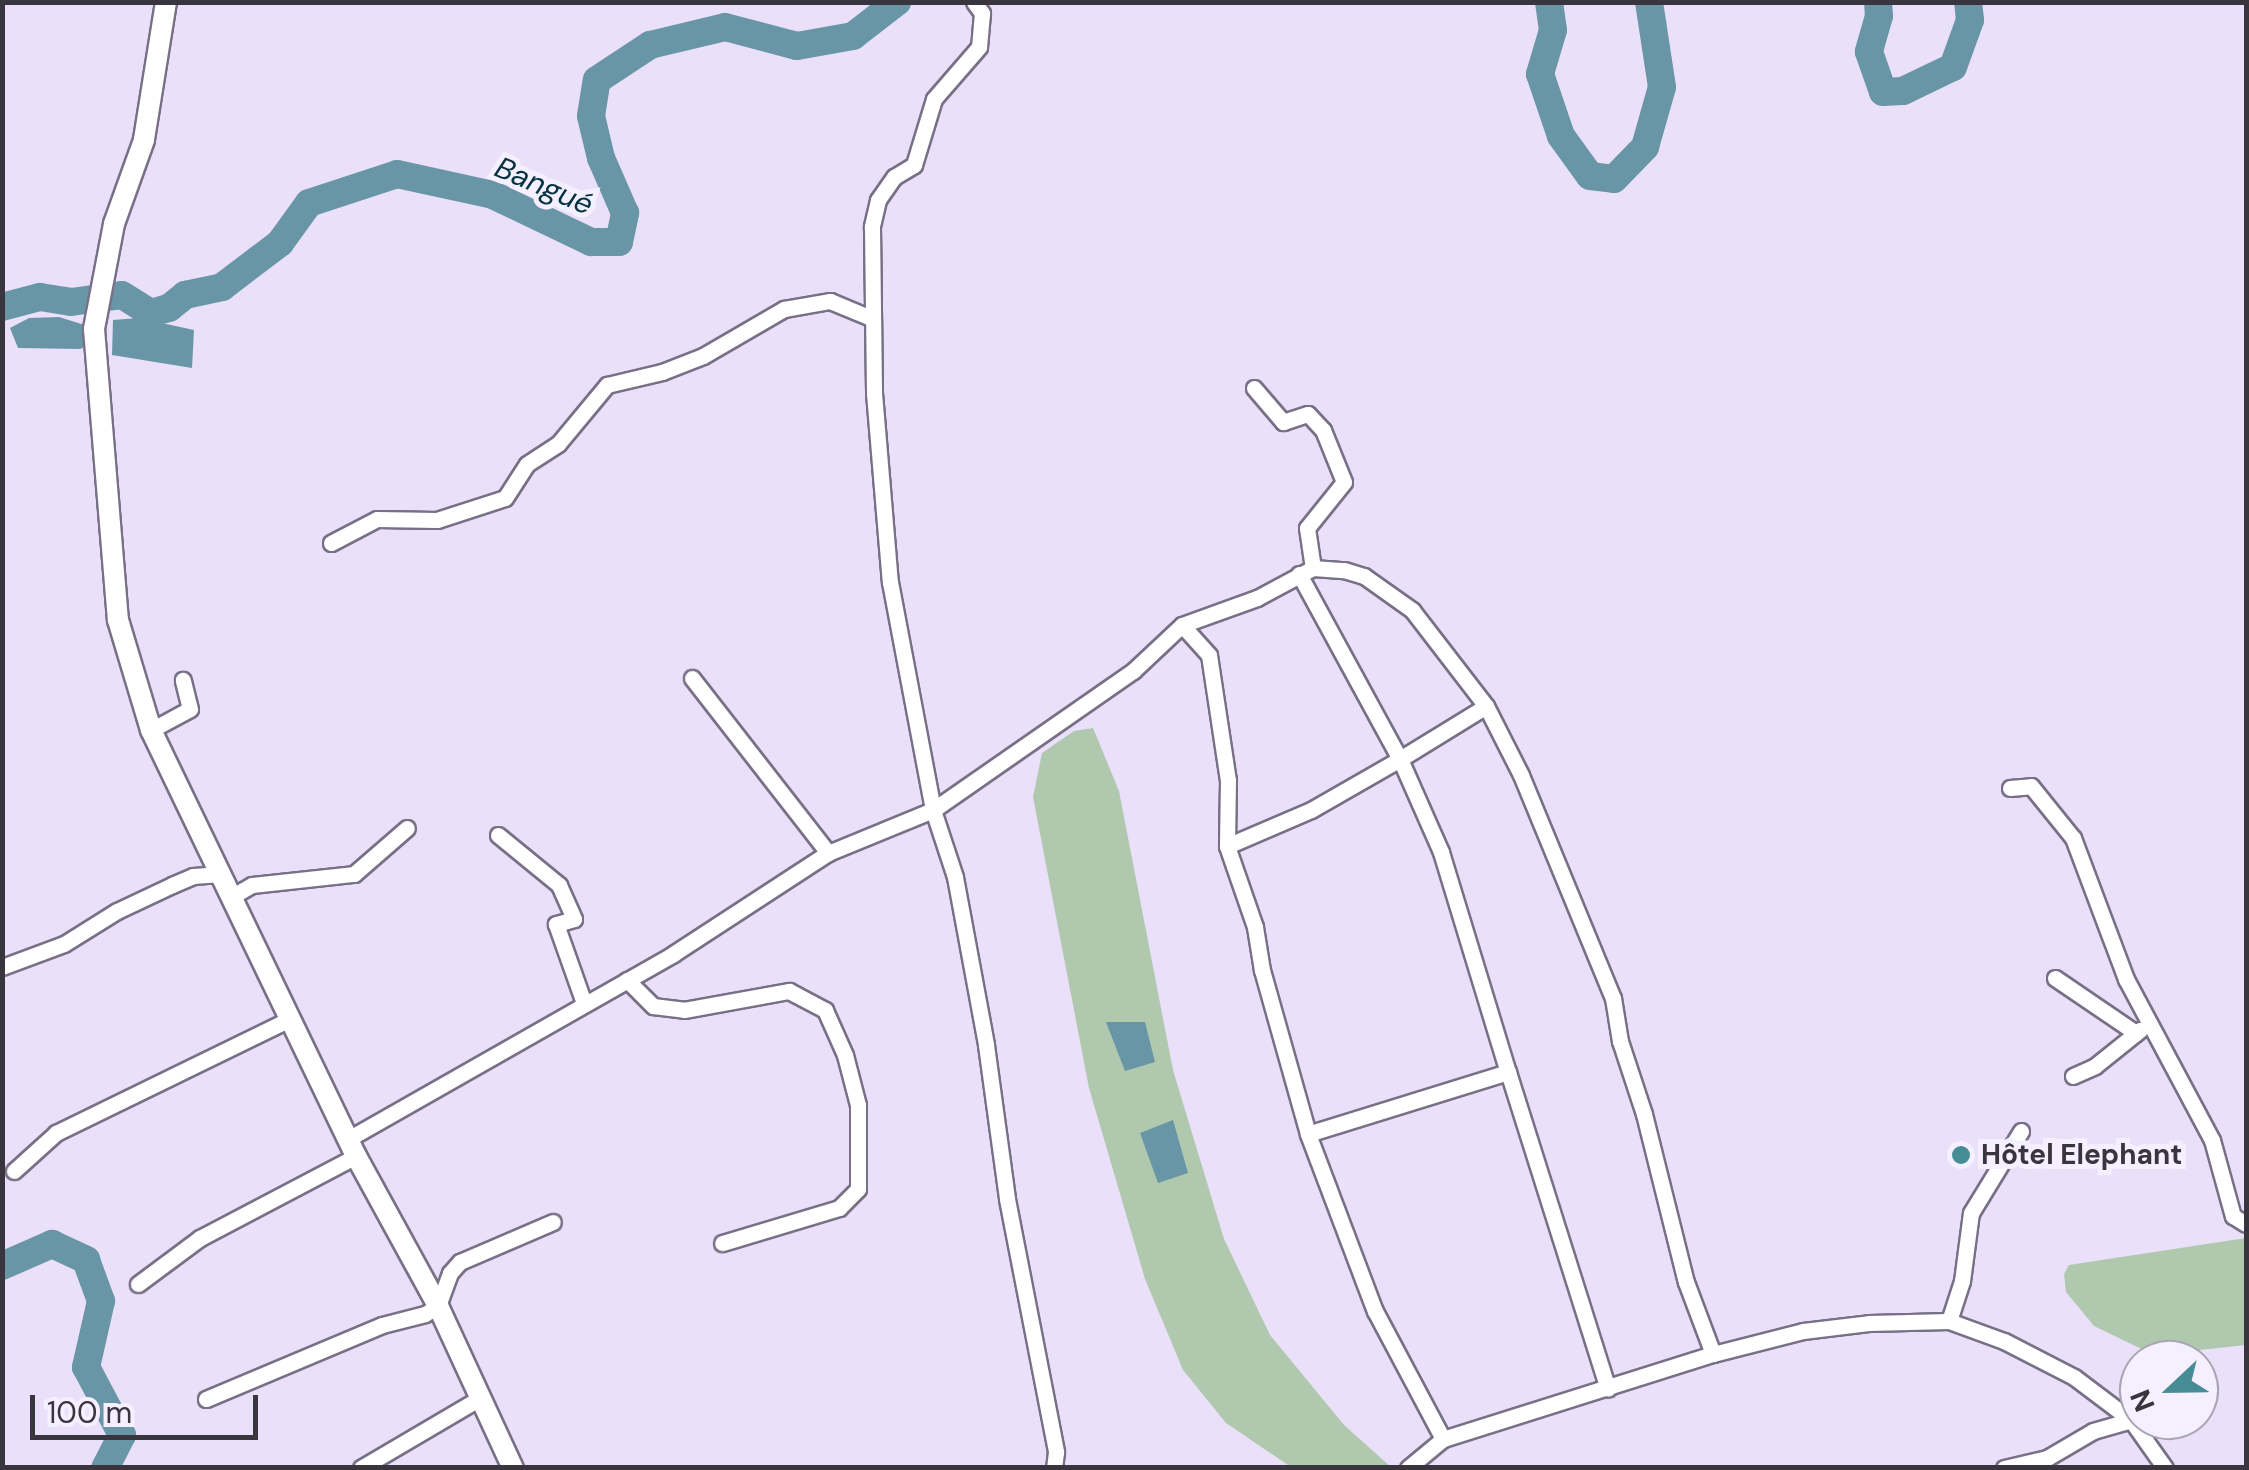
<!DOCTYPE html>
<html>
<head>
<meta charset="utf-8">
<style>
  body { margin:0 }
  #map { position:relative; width:2249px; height:1470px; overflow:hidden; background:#eae0f9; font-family:"DM Sans",sans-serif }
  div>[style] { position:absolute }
  .green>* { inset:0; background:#b0c8ad }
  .water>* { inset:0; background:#6996a7 }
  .river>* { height:28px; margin:-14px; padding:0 14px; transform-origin:14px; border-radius:14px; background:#6996a7 }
  .roads { filter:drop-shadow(2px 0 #787086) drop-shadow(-2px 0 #787086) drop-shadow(0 2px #787086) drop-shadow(0 -2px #787086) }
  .minor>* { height:15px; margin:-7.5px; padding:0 7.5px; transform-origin:7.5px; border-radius:7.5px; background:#fff }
  .secondary>* { height:20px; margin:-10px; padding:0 10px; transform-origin:10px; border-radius:10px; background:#fff }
  .dots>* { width:28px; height:28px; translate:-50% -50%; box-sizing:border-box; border:5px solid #f5f0ff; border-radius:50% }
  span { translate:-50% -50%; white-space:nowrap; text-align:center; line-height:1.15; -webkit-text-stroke:10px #f5f0ff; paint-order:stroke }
  .poi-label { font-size:28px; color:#39353f; font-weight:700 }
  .left { translate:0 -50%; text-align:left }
  .water-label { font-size:30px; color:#073240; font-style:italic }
  .frame { position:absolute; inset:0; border:5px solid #39353f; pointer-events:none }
  .north { position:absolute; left:2119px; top:1340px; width:100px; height:100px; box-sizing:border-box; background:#f5f0ff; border:2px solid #aaa5b2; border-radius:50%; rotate:248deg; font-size:28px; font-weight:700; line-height:40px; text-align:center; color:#39353f }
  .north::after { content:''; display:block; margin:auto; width:35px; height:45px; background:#468c95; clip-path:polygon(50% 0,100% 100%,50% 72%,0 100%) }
  .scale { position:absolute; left:30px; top:1395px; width:228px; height:45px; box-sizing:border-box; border:5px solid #39353f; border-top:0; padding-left:12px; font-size:30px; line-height:35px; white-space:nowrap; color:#39353f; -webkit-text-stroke:8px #f5f0ff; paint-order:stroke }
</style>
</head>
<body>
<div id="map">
  <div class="green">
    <div style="clip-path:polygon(1093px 728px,1119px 791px,1173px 1070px,1224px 1239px,1270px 1335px,1344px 1425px,1391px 1467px,1291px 1467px,1226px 1423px,1183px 1370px,1145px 1279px,1089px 1088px,1033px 797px,1042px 753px,1074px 731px)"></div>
    <div style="clip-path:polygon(2246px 1238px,2246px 1345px,2154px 1355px,2094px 1326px,2066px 1292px,2064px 1274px,2069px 1265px)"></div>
  </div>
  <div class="water">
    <div style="clip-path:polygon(59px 317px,91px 327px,92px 344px,80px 349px,18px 348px,10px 328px,29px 318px)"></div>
    <div style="clip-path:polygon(138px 318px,194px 330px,192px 368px,112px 355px,113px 320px)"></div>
    <div style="clip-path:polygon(1106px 1022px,1145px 1022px,1155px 1062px,1125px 1071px)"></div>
    <div style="clip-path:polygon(1173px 1120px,1188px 1173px,1158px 1183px,1140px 1133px)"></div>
  </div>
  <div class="river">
    <div style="left:1549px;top:2px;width:28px;rotate:82deg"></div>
    <div style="left:1553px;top:30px;width:46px;rotate:106.5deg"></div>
    <div style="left:1540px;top:74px;width:65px;rotate:71.3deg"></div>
    <div style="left:1561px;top:136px;width:49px;rotate:54.1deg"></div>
    <div style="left:1590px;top:176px;width:24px;rotate:7deg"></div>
    <div style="left:1614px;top:179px;width:45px;rotate:-45.9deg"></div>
    <div style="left:1645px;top:147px;width:62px;rotate:-74.2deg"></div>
    <div style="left:1662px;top:87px;width:86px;rotate:-98.7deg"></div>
    <div style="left:1878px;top:2px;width:14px;rotate:86deg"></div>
    <div style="left:1879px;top:16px;width:37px;rotate:106deg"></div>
    <div style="left:1869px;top:52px;width:42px;rotate:70.7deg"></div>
    <div style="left:1883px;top:92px;width:20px;rotate:-3deg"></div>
    <div style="left:1903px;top:91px;width:55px;rotate:-25.6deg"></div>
    <div style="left:1953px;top:67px;width:50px;rotate:-70.1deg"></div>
    <div style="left:1970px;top:20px;width:18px;rotate:-96deg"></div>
    <div style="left:2px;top:307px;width:39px;rotate:-15deg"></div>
    <div style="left:40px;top:297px;width:31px;rotate:9deg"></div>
    <div style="left:71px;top:302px;width:51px;rotate:-7.8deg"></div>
    <div style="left:122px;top:295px;width:34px;rotate:32deg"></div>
    <div style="left:151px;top:313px;width:19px;rotate:-16deg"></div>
    <div style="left:169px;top:308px;width:21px;rotate:-39deg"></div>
    <div style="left:185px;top:295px;width:38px;rotate:-12deg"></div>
    <div style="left:222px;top:287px;width:73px;rotate:-37.2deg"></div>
    <div style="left:280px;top:243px;width:49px;rotate:-54.1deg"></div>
    <div style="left:309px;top:203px;width:93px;rotate:-18.2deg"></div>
    <div style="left:397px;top:174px;width:98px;rotate:12.3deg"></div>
    <div style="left:493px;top:195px;width:109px;rotate:25.6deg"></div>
    <div style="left:591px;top:242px;width:28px"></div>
    <div style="left:619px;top:242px;width:30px;rotate:-78deg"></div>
    <div style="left:625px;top:213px;width:60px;rotate:-113.6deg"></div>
    <div style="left:601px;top:158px;width:43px;rotate:-103.4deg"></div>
    <div style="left:591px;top:116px;width:36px;rotate:-81deg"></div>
    <div style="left:597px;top:80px;width:64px;rotate:-33.4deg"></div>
    <div style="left:650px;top:45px;width:77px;rotate:-13.5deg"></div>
    <div style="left:725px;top:27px;width:74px;rotate:14.8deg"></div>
    <div style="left:797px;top:46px;width:57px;rotate:-10.1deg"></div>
    <div style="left:853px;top:36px;width:56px;rotate:-37.7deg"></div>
    <div style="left:2px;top:1266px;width:55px;rotate:-23.7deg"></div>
    <div style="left:52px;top:1244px;width:38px;rotate:25deg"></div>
    <div style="left:86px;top:1260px;width:44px;rotate:69.9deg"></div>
    <div style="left:101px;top:1301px;width:68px;rotate:102.8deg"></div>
    <div style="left:86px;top:1367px;width:77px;rotate:62.1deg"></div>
    <div style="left:122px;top:1435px;width:37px;rotate:117deg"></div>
  </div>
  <div class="roads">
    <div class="minor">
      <div style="left:974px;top:2px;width:14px;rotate:54deg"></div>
      <div style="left:982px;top:13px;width:34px;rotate:95deg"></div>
      <div style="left:979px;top:47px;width:69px;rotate:130.9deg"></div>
      <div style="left:934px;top:99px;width:69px;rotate:106.9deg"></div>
      <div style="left:914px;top:165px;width:23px;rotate:149deg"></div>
      <div style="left:894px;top:177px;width:28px;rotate:125deg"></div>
      <div style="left:878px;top:200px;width:28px;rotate:103deg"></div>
      <div style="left:872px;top:227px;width:166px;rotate:89.3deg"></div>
      <div style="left:874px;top:393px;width:190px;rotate:85.2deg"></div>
      <div style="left:890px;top:582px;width:232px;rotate:79.3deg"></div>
      <div style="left:933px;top:810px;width:71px;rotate:71.8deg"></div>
      <div style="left:955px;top:877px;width:171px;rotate:79.5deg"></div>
      <div style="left:986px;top:1045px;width:155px;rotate:82.2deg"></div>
      <div style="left:1007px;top:1199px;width:258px;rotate:79deg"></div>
      <div style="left:1056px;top:1452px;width:16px;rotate:97deg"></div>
      <div style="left:1254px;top:388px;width:45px;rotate:49.5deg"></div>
      <div style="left:1283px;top:422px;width:26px;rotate:-18deg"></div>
      <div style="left:1308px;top:414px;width:22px;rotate:47deg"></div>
      <div style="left:1323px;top:430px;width:56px;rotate:68deg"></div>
      <div style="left:1344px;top:482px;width:59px;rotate:128.8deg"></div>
      <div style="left:1307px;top:528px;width:40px;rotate:81.5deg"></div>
      <div style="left:331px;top:543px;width:52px;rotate:-27.6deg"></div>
      <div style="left:377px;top:519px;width:60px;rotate:1deg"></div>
      <div style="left:437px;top:520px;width:71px;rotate:-17.9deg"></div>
      <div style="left:505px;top:498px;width:40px;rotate:-57.1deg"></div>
      <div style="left:527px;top:464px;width:37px;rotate:-33deg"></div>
      <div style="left:558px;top:444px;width:77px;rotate:-50.3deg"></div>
      <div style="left:607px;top:385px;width:57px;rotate:-13.3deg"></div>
      <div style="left:662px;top:372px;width:44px;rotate:-21.3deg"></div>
      <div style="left:703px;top:356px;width:94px;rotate:-30.1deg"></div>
      <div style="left:784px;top:309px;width:47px;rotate:-9.9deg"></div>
      <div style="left:830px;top:301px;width:44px;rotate:22.5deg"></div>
      <div style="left:1299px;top:574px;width:211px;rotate:61.4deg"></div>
      <div style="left:1400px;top:759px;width:101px;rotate:-31.6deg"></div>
      <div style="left:1182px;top:625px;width:40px;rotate:48deg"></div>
      <div style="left:1209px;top:655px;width:126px;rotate:81.4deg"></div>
      <div style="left:1228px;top:780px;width:66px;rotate:90.9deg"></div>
      <div style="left:1227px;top:846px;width:86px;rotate:70.9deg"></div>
      <div style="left:1255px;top:927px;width:44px;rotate:80.8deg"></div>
      <div style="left:1262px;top:970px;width:170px;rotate:74.3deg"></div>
      <div style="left:1308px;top:1134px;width:189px;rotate:69.3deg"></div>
      <div style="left:1375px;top:1311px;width:145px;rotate:62deg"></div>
      <div style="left:1443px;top:1439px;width:283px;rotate:-17.5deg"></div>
      <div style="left:692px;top:678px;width:222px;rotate:52.1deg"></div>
      <div style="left:151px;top:730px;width:44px;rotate:-28.3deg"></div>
      <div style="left:190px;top:709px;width:30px;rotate:-104deg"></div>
      <div style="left:2010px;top:788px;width:21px;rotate:-5deg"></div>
      <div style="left:2031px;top:786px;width:67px;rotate:51.1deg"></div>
      <div style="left:2073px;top:838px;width:151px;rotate:69.4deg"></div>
      <div style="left:2126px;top:979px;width:183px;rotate:61.9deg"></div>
      <div style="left:2212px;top:1140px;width:79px;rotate:74.6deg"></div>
      <div style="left:2233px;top:1216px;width:15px;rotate:32deg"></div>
      <div style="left:498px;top:835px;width:79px;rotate:39.3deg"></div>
      <div style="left:559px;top:885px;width:37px;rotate:66deg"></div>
      <div style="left:574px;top:919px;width:19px;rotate:164deg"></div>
      <div style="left:556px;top:924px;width:84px;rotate:70.5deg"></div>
      <div style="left:1227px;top:846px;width:91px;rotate:-23.2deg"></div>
      <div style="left:1311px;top:810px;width:103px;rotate:-29.8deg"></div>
      <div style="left:1400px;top:759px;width:102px;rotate:66.2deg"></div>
      <div style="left:1441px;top:852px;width:230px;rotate:73.1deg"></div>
      <div style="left:1508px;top:1072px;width:209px;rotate:162.8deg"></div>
      <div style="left:231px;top:897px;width:24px;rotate:-30deg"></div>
      <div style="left:252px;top:885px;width:103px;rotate:-6.2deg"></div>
      <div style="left:354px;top:874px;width:70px;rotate:-41deg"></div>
      <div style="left:2px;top:967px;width:66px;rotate:-20.4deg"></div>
      <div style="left:64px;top:944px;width:62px;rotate:-31.9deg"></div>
      <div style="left:117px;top:911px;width:61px;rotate:-25.3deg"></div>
      <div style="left:172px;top:885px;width:23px;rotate:-23deg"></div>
      <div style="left:193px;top:876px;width:28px;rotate:-4deg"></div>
      <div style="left:2055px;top:978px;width:98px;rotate:34.2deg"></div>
      <div style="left:627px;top:980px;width:37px;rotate:45deg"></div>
      <div style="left:653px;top:1006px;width:31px;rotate:7deg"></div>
      <div style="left:684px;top:1010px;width:107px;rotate:-10.3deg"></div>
      <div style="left:789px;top:991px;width:41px;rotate:27.8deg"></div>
      <div style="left:825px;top:1010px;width:49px;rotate:66deg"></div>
      <div style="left:845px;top:1055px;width:52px;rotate:75.4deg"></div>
      <div style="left:858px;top:1105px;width:84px;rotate:90deg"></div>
      <div style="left:858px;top:1189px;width:27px;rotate:135deg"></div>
      <div style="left:839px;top:1208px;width:122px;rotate:163.3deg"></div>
      <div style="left:1508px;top:1072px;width:332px;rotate:72.5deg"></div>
      <div style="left:2073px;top:1076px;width:24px;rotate:-24deg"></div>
      <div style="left:2095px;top:1066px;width:58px;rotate:-38.7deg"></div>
      <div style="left:348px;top:1139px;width:374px;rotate:-29.6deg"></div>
      <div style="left:673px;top:954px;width:185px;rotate:-33.1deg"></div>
      <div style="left:828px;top:853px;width:113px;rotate:-22.3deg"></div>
      <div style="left:933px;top:810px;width:244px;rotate:-34.8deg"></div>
      <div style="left:1133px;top:671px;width:67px;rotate:-43.2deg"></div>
      <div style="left:1182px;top:625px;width:80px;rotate:-19.8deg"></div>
      <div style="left:1257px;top:598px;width:64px;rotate:-28.2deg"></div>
      <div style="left:1313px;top:568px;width:31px;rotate:4deg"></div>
      <div style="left:1344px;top:570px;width:21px;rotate:17deg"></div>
      <div style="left:1364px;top:576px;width:59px;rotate:35.3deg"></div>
      <div style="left:1412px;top:610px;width:121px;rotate:52.4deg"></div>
      <div style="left:1486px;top:706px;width:77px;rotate:63.1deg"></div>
      <div style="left:1521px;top:775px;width:241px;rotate:67.6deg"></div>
      <div style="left:1613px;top:998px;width:44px;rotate:80.8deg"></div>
      <div style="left:1620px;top:1041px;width:77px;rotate:71.8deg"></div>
      <div style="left:1644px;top:1114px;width:173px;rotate:76deg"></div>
      <div style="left:1686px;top:1282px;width:77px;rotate:69.4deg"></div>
      <div style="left:1713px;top:1354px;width:93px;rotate:-14.3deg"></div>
      <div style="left:1803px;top:1331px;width:66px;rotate:-6.9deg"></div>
      <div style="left:1869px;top:1323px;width:80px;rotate:-1.4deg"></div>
      <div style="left:1949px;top:1321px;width:59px;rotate:20deg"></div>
      <div style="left:2004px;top:1341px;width:79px;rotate:27.2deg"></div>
      <div style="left:2074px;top:1377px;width:71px;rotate:37deg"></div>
      <div style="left:2131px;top:1420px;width:59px;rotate:54.7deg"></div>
      <div style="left:14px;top:1171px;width:57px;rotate:-42.1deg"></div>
      <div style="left:56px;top:1133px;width:260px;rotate:-26deg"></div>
      <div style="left:138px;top:1284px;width:77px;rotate:-36.6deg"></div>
      <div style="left:200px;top:1238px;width:176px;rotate:-27.7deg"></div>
      <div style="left:1949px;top:1321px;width:42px;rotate:-72deg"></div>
      <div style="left:1962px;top:1281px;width:69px;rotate:-82.5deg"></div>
      <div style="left:1971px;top:1213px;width:96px;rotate:-58.6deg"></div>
      <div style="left:206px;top:1399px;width:191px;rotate:-22.8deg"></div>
      <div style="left:382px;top:1325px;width:44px;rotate:-14.3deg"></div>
      <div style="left:425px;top:1314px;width:15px;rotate:-32deg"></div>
      <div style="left:438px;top:1306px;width:35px;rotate:-70deg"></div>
      <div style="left:450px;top:1273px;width:15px;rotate:-48deg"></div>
      <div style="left:460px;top:1262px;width:101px;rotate:-23.3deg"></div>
      <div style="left:361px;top:1468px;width:136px;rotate:-30.5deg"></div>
      <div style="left:1408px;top:1468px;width:45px;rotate:-39.6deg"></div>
      <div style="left:2004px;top:1468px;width:44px;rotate:-13.1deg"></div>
      <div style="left:2047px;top:1458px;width:53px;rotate:-30.4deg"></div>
      <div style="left:2093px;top:1431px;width:40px;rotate:-16deg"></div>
    </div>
    <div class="secondary">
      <div style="left:166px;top:2px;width:140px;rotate:99.1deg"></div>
      <div style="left:144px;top:140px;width:89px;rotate:109.7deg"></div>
      <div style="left:114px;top:224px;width:107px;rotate:100.8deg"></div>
      <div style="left:94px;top:329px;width:292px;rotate:85.3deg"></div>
      <div style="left:118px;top:620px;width:115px;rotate:73.3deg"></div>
      <div style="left:151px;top:730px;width:473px;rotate:64.3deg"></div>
      <div style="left:356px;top:1156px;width:171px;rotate:61.3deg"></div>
      <div style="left:438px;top:1306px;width:179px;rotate:65.2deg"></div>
    </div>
  </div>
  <div class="dots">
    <div style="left:1961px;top:1155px;background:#468c95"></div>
  </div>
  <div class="poi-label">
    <span class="left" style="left:1981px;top:1155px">Hôtel Elephant</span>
  </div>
  <div class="water-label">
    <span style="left:544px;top:186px;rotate:23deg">Bangué</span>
  </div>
  <div class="frame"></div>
  <div class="north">N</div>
  <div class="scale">100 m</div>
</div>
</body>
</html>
